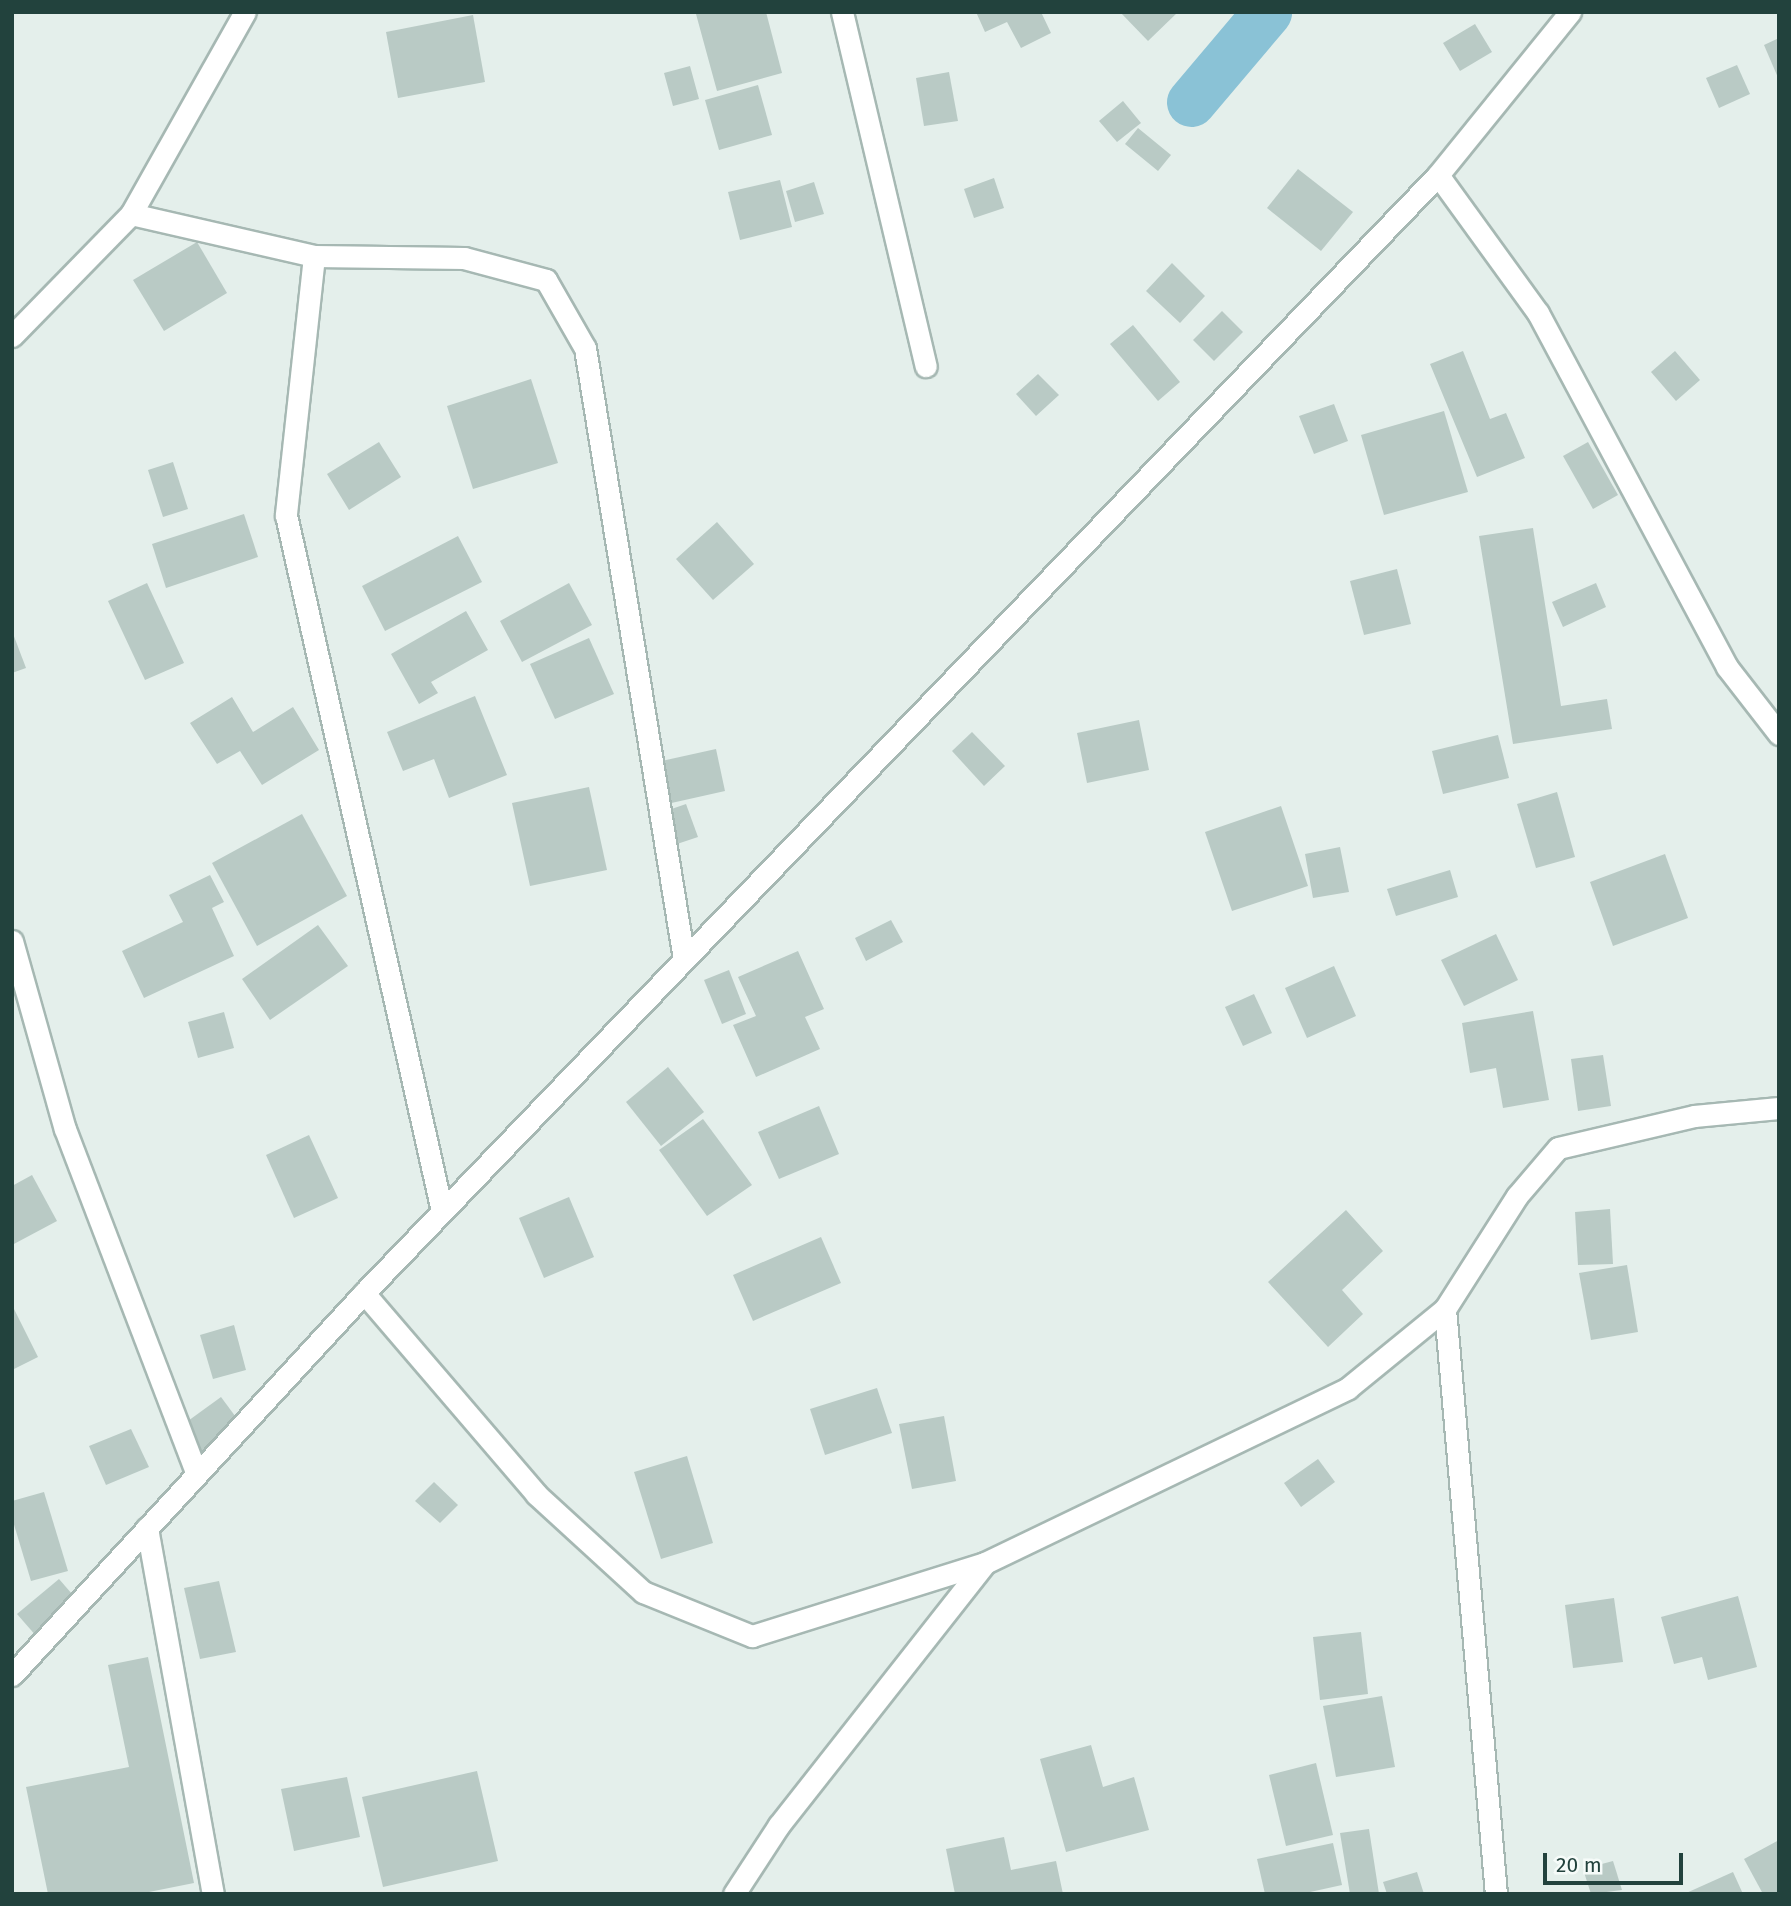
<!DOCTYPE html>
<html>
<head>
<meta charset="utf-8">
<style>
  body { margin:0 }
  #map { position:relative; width:1791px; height:1906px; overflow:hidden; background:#e4efeb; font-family:"Fira Sans",sans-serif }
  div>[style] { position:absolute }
  .canal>* { height:49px; margin:-24.5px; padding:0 24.5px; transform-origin:24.5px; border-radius:24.5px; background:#8ac2d6 }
  .building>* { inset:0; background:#b9cac5 }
  .roads { filter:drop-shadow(2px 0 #a6b8b3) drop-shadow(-2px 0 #a6b8b3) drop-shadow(0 2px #a6b8b3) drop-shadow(0 -2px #a6b8b3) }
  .minor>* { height:21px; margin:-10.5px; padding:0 10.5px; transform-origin:10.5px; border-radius:10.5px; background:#fff }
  span { translate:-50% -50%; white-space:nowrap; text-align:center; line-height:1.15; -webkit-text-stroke:5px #f6fbf9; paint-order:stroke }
  .frame { position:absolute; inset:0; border:14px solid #22423d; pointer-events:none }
  .scale { position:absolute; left:1543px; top:1853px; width:140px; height:32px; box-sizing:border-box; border:4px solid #22423d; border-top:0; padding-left:9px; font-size:21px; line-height:24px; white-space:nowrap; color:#22423d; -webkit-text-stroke:5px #f6fbf9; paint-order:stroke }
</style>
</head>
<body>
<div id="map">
  <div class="canal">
    <div style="left:1191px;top:102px;width:118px;rotate:-49.8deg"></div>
  </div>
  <div class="building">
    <div style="clip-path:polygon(701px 12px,766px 12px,782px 73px,717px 91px,696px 14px)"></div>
    <div style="clip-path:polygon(976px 12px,1041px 12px,1051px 33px,1021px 48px,1007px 22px,985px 32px)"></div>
    <div style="clip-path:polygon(1120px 12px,1178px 12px,1148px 41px)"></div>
    <div style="clip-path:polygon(473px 15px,485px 82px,398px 98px,386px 32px)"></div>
    <div style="clip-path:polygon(1475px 24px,1492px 52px,1460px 71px,1443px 43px)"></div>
    <div style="clip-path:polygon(1779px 38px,1779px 80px,1764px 45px)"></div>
    <div style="clip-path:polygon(1737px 65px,1750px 94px,1719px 108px,1706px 78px)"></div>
    <div style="clip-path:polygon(690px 66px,699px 99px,673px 106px,664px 73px)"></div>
    <div style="clip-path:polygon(949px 72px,958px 121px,924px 126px,916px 78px)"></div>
    <div style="clip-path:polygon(758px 85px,772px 135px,719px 150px,705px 100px)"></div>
    <div style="clip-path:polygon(1123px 101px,1141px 123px,1117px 142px,1099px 121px)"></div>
    <div style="clip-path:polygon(1138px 128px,1171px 155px,1158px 171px,1125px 144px)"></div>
    <div style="clip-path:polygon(1298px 169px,1353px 212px,1321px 251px,1267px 208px)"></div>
    <div style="clip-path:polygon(994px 178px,1004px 208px,974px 218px,964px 189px)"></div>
    <div style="clip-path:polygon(780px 180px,792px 227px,740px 240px,728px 192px)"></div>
    <div style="clip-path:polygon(814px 182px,824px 214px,795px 222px,786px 191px)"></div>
    <div style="clip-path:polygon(197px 242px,227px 293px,164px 331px,133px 280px)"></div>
    <div style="clip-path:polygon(1172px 263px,1205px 296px,1180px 323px,1146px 291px)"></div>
    <div style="clip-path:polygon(1222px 311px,1243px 332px,1214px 361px,1193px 340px)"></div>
    <div style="clip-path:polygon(1133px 325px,1180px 382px,1158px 401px,1110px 344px)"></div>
    <div style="clip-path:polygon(1463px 351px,1490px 419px,1506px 413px,1525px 458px,1477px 477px,1430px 364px)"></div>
    <div style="clip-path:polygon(1675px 351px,1700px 380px,1676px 401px,1651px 372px)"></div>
    <div style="clip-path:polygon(1038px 374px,1059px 395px,1036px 416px,1016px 394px)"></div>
    <div style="clip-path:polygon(531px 379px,558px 463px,473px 489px,447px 406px)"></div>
    <div style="clip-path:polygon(1334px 404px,1348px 441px,1314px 454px,1299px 416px)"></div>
    <div style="clip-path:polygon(1444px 411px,1468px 492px,1384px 515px,1361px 435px)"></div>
    <div style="clip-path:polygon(379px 442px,401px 477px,349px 510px,327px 474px)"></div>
    <div style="clip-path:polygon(1588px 442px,1618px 495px,1593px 509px,1563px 456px)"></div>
    <div style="clip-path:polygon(173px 462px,188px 509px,163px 517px,148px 470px)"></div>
    <div style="clip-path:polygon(244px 514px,258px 557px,166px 588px,152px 544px)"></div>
    <div style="clip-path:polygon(717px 522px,754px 564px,713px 600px,676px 559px)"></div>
    <div style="clip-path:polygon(1533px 528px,1561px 706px,1607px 699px,1612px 729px,1513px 744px,1479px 536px)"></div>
    <div style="clip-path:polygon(458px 536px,482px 582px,385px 631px,362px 586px)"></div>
    <div style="clip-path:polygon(1397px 569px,1411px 624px,1364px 635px,1350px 581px)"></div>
    <div style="clip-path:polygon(147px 583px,184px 663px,145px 680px,108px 601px)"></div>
    <div style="clip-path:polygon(569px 583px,592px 625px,522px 662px,500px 621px)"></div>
    <div style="clip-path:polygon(1596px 583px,1606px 607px,1563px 627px,1552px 602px)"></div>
    <div style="clip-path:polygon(466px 611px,488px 650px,431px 682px,438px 693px,419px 704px,391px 654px)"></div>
    <div style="clip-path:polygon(12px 631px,26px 668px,12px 673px)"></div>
    <div style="clip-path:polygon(589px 638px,614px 694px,555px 719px,530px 664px)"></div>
    <div style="clip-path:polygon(475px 696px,507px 775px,449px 798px,434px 759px,403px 771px,387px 732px)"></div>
    <div style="clip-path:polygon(232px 697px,253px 732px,293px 707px,319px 750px,262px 785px,240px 751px,217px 764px,190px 723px)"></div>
    <div style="clip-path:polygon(1139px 720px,1149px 770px,1087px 783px,1077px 733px)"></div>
    <div style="clip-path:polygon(972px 732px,1005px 766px,984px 786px,952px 751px)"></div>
    <div style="clip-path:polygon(1498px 735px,1509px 778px,1443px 794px,1432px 751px)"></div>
    <div style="clip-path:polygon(716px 749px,725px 791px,658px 806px,648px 764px)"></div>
    <div style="clip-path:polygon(589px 787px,607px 870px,530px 886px,512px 803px)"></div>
    <div style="clip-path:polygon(1557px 792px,1575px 857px,1536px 868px,1517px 804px)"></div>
    <div style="clip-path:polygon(686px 804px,698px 837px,671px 846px,660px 813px)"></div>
    <div style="clip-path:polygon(1281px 806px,1308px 886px,1232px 911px,1205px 832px)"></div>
    <div style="clip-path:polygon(302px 814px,347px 896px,257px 946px,212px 863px)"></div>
    <div style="clip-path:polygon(1340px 847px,1349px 892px,1313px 898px,1305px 854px)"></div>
    <div style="clip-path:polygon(1665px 854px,1688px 918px,1613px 946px,1590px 882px)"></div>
    <div style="clip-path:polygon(1450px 870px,1458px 897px,1396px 916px,1387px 889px)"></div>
    <div style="clip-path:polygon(210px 875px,224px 902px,212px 908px,234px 956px,144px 998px,122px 951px,183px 922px,169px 895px)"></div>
    <div style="clip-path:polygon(891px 920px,903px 942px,866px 961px,855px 938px)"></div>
    <div style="clip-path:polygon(318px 925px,348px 966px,270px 1020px,242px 979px)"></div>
    <div style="clip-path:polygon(1496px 934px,1518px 980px,1464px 1006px,1441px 960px)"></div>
    <div style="clip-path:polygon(798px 951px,824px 1009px,805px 1017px,820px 1049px,756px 1077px,733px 1025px,756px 1016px,738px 977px)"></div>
    <div style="clip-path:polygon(1334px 966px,1356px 1016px,1307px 1038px,1285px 988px)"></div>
    <div style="clip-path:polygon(729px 970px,746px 1014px,722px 1024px,704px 980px)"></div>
    <div style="clip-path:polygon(1254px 994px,1272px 1033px,1243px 1046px,1225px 1007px)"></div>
    <div style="clip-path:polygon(1533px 1011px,1549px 1100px,1503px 1108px,1496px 1068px,1470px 1073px,1462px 1023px)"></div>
    <div style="clip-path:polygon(224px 1012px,234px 1048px,198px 1058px,188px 1022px)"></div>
    <div style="clip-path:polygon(1603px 1055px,1611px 1106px,1578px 1111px,1571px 1059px)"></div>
    <div style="clip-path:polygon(668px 1067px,704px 1112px,661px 1146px,626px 1102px)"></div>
    <div style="clip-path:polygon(819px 1106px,839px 1154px,779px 1179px,758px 1132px)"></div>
    <div style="clip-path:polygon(703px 1119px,752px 1185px,707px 1216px,659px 1150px)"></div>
    <div style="clip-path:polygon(309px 1135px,338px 1198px,294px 1218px,266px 1155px)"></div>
    <div style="clip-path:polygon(32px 1175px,57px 1221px,12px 1245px,12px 1186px)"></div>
    <div style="clip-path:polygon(569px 1197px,594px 1257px,544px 1278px,519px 1218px)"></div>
    <div style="clip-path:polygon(1610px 1209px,1613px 1264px,1578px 1265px,1575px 1212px)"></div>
    <div style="clip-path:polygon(1346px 1210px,1383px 1251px,1342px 1290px,1363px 1314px,1328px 1347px,1268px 1282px)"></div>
    <div style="clip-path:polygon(821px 1237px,841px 1283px,753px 1321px,733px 1275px)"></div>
    <div style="clip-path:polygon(1627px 1265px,1638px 1332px,1591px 1340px,1579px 1273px)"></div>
    <div style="clip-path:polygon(12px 1305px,38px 1357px,12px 1370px)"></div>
    <div style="clip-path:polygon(234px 1325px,246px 1370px,213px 1379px,200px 1335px)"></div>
    <div style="clip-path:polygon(877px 1388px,892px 1433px,825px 1455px,810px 1409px)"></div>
    <div style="clip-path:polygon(221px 1397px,241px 1424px,200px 1453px,181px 1426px)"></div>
    <div style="clip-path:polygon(944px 1416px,956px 1481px,912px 1489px,899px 1424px)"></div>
    <div style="clip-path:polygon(131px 1429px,149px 1467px,106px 1485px,89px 1446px)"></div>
    <div style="clip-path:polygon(687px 1456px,713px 1543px,661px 1559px,634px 1472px)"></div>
    <div style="clip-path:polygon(1318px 1459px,1335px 1482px,1301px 1507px,1284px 1483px)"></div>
    <div style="clip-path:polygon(434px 1482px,458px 1505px,440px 1523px,415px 1501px)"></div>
    <div style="clip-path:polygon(44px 1492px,68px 1571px,31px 1581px,12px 1518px,12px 1501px)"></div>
    <div style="clip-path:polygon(59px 1579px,79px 1602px,37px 1637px,17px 1614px)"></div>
    <div style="clip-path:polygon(219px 1581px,236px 1652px,200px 1659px,184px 1588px)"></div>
    <div style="clip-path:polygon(1738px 1596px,1757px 1667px,1708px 1680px,1702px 1657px,1674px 1664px,1661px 1617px)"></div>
    <div style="clip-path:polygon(1614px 1598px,1623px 1662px,1573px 1668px,1565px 1605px)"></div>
    <div style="clip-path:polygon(1361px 1632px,1368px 1694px,1320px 1700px,1313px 1637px)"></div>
    <div style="clip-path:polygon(148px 1657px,194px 1883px,139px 1894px,48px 1894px,26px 1787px,129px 1767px,108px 1665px)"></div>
    <div style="clip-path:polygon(1382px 1696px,1395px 1767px,1336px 1777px,1323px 1706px)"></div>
    <div style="clip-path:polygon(1091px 1745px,1103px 1787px,1134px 1777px,1149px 1830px,1066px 1852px,1040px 1759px)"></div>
    <div style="clip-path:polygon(1316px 1763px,1333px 1835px,1286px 1846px,1269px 1775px)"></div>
    <div style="clip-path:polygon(477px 1771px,498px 1861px,383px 1887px,362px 1797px)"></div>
    <div style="clip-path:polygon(347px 1777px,360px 1837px,294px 1851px,281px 1789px)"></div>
    <div style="clip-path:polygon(1369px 1829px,1379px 1894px,1350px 1894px,1340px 1833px)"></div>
    <div style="clip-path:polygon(1004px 1837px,1011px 1870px,1056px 1861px,1063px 1894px,955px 1894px,946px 1849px)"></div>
    <div style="clip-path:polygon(1779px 1840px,1779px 1894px,1763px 1894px,1744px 1859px)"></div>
    <div style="clip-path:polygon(1333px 1843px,1342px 1885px,1301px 1894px,1265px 1894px,1257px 1859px)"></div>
    <div style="clip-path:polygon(1613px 1861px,1622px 1890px,1591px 1894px,1583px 1869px)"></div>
    <div style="clip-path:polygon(1417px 1872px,1424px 1894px,1387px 1894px,1383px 1882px)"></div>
    <div style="clip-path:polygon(1733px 1872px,1743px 1894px,1684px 1894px)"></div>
  </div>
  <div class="roads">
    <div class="minor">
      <div style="left:842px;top:12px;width:364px;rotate:76.7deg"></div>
      <div style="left:1438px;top:175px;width:170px;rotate:54.1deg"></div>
      <div style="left:1538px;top:313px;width:401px;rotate:61.9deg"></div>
      <div style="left:1727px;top:667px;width:85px;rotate:52.2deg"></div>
      <div style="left:131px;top:214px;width:188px;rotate:12.9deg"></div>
      <div style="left:314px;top:256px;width:150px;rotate:0.8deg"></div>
      <div style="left:464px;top:258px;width:85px;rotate:15deg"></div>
      <div style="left:546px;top:280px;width:78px;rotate:60.2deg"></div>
      <div style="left:585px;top:348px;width:619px;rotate:80.8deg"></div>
      <div style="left:314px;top:256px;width:261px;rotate:96.2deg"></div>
      <div style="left:286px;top:515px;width:713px;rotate:77.37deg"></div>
      <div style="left:12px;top:336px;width:170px;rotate:-45.7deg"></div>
      <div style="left:131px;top:214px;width:232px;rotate:-60.6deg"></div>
      <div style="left:12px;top:941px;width:195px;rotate:74.3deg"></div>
      <div style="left:65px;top:1129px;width:369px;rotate:69.1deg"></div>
      <div style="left:364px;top:1293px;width:265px;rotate:49.4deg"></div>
      <div style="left:536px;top:1494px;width:145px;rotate:42.5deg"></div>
      <div style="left:643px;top:1592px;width:118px;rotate:22deg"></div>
      <div style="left:752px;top:1636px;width:244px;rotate:-17.4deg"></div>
      <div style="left:985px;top:1563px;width:403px;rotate:-25.7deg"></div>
      <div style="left:1348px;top:1388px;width:125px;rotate:-39.2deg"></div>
      <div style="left:1445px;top:1309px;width:134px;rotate:-57.5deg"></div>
      <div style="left:1517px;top:1196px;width:63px;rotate:-49.5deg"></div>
      <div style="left:1558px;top:1148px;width:140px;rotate:-13.2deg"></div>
      <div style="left:1694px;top:1116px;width:85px;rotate:-5.4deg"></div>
      <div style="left:1445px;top:1309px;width:587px;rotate:85.02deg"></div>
      <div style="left:147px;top:1528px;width:372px;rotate:79.8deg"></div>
      <div style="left:12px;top:1675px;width:519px;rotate:-47.34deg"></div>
      <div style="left:364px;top:1293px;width:1550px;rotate:-46.15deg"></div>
      <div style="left:1438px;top:175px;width:210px;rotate:-51deg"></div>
      <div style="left:734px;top:1894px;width:82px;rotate:-56.9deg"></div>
      <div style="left:779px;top:1825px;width:333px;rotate:-51.8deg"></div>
    </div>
  </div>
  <div class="frame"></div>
  <div class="scale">20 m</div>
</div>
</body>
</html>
